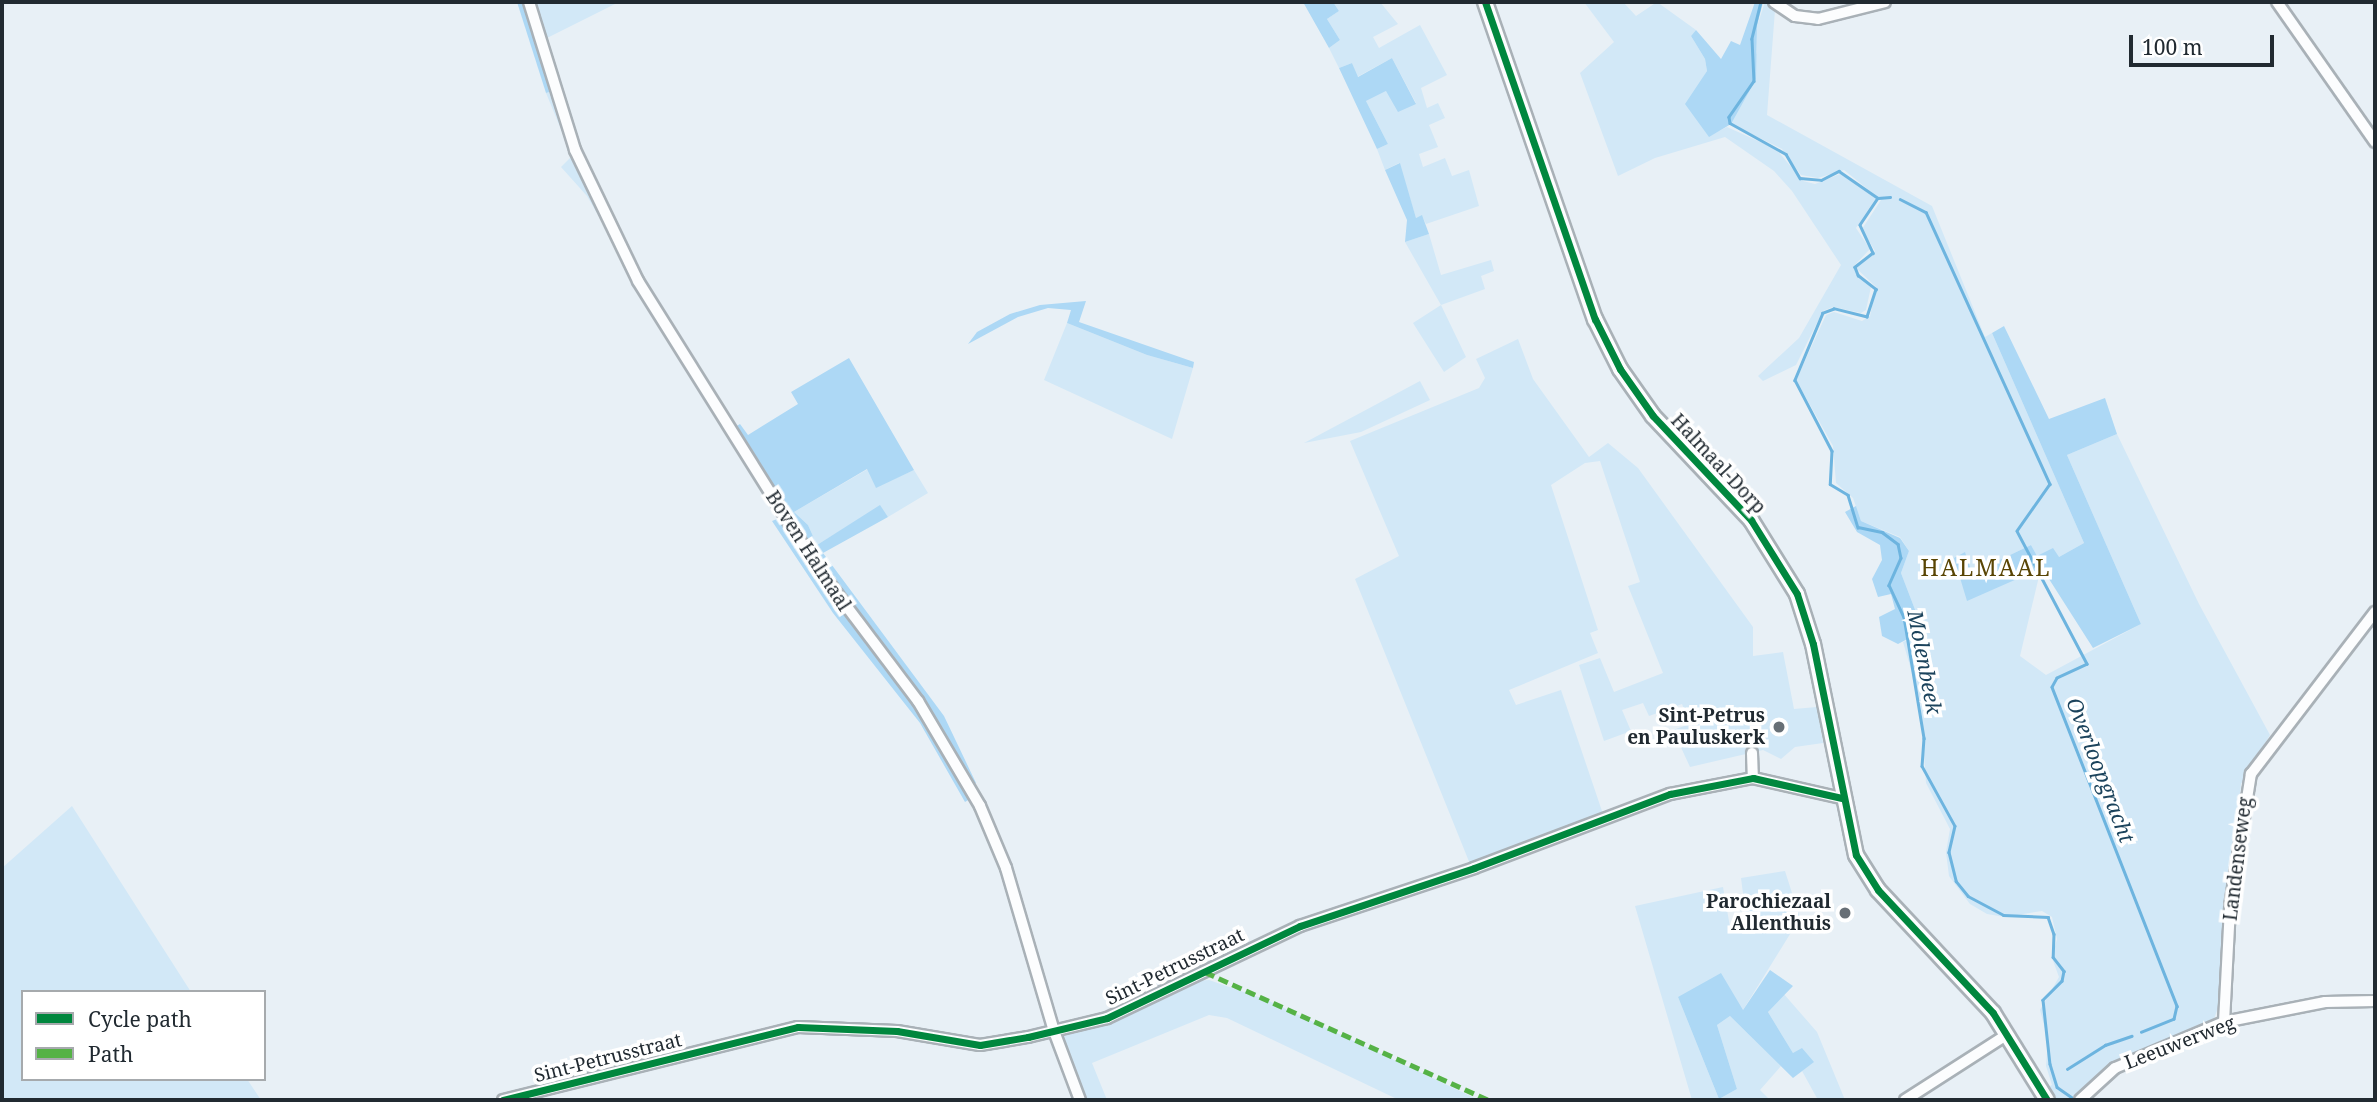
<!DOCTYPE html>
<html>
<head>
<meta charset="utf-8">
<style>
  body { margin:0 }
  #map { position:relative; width:2377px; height:1102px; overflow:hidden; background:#e8f0f6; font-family:"Noto Serif",serif }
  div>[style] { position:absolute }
  .green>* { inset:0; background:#d2e8f7 }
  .forest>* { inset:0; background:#add8f5 }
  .stream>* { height:2.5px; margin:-1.25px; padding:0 1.25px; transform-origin:1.25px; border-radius:1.25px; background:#6db4df }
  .roads { filter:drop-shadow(2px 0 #a9b1b7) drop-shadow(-2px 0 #a9b1b7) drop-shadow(0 2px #a9b1b7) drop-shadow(0 -2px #a9b1b7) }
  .street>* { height:10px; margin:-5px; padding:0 5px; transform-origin:5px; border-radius:5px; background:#fcfdfe }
  .secondary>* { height:14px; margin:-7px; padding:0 7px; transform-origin:7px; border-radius:7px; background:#fcfdfe }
  .quiet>* { height:5px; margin-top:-2.5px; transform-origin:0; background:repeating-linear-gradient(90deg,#55b246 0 10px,transparent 0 15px) }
  .cycleway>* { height:7px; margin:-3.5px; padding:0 3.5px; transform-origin:3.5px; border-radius:3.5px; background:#00873e }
  .dots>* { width:19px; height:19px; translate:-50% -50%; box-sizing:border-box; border:4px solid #fff; border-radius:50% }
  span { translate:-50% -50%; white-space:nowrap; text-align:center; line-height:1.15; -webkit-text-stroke:7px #fff; paint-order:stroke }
  .street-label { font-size:19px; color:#212a31 }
  .poi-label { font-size:19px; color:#212a31; font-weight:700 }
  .right { translate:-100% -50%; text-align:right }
  .water-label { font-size:21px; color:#1b435c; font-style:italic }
  .quarter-label { font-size:23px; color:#594504; letter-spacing:2px }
  .frame { position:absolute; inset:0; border:4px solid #212a31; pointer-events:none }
  .legend { position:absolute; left:21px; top:990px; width:245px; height:91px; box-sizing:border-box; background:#fff; border:2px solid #a6aaad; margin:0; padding:9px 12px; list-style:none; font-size:21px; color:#212a31 }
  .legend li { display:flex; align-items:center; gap:14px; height:35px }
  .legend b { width:35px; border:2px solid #a6aaad }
  .scale { position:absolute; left:2129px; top:35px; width:145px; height:32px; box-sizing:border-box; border:4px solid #212a31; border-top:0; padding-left:9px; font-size:21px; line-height:24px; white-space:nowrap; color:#212a31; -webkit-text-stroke:5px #fff; paint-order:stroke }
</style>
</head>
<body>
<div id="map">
  <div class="green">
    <div style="clip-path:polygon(535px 2px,619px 2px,545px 39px)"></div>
    <div style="clip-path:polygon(1333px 2px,1380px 2px,1398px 24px,1373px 37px,1379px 48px,1420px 25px,1447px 75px,1421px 88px,1427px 108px,1438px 103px,1445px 118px,1429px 125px,1438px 147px,1419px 154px,1423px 167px,1445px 158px,1452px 176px,1469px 170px,1479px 206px,1426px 224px,1422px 216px,1416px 218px,1399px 163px,1385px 170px,1377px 149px,1388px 144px,1366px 101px,1386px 91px,1416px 103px,1392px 58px,1357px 77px,1352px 63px,1339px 68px,1329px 48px,1340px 40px,1327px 19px,1339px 11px)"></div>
    <div style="clip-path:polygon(1584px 2px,1623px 2px,1636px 16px,1657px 2px,1696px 30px,1691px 36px,1705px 59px,1707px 71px,1700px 83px,1709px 136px,1727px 127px,1776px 149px,1803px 181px,1815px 184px,1840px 174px,1876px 198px,1856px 228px,1870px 249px,1853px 267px,1871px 287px,1866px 310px,1861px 313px,1833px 307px,1823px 311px,1796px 365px,1763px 381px,1758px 376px,1799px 338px,1841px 265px,1792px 191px,1774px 171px,1725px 137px,1655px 158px,1618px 176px,1580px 73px,1614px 42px)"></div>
    <div style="clip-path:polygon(1765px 2px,1775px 10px,1767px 115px,1932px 206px,1985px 337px,1992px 333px,2084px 543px,2059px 557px,2037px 556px,2031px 545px,1972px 573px,1965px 553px,1967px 600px,2041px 568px,2020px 656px,2046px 675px,2141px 624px,2067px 455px,2117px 434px,2199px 604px,2270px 735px,2241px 784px,2221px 999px,2214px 1019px,2120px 1059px,2074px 1100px,2053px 1100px,2048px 1087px,2052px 1085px,2046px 1066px,2048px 1040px,2040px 1010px,2059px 977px,2052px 958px,2057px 939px,2052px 917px,2042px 911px,2005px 917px,1987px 914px,1970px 904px,1949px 876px,1946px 852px,1950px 829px,1926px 783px,1920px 700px,1903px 642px,1910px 639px,1919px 620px,1901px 573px,1909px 551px,1900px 537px,1861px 521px,1853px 498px,1836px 483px,1833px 446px,1796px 380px,1826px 315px,1834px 312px,1862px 321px,1870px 316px,1876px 287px,1856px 268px,1875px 251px,1862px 229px,1881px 200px,1844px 170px,1818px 178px,1801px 175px,1782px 149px,1731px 124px,1757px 52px,1757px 26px)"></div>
    <div style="clip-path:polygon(553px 91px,619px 251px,587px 196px,561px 167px,572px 156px,546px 93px)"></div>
    <div style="clip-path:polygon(1429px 234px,1441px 275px,1491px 260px,1494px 271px,1481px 276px,1485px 289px,1441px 305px,1466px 357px,1444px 372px,1413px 323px,1441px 305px,1405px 242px)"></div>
    <div style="clip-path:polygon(1067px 323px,1147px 355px,1193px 368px,1172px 439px,1044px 380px)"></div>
    <div style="clip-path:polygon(1518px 339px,1533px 379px,1589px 457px,1608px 443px,1638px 468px,1753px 627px,1753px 656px,1783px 652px,1794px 709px,1817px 707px,1823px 743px,1795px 747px,1781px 759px,1763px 750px,1690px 767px,1673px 730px,1690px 724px,1682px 704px,1649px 716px,1643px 703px,1622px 710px,1631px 731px,1604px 741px,1579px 665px,1600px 658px,1614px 692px,1663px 673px,1628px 586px,1640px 582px,1600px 461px,1585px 463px,1551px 485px,1598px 630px,1590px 633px,1598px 653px,1509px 690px,1516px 705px,1561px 690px,1604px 817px,1470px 864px,1355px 579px,1399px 556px,1350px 441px,1479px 388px,1485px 378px,1476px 359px)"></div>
    <div style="clip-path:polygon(1420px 381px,1430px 400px,1361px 432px,1304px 443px)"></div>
    <div style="clip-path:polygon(868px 469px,876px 487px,914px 470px,928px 493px,888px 517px,880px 506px,817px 545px,808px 525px,794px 512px)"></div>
    <div style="clip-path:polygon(72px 806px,191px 992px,23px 992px,23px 1079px,247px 1079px,261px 1100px,2px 1100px,2px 868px)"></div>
    <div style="clip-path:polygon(1785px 871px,1800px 918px,1743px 1010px,1678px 997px,1719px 1099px,1737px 1089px,1717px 1025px,1730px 1016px,1781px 1066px,1760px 1090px,1770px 1100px,1692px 1100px,1635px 906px,1723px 887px,1730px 927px,1747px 925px,1741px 878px)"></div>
    <div style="clip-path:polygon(1209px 980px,1267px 1000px,1479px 1100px,1399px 1100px,1227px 1018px,1209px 1015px,1092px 1063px,1107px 1100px,1083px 1100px,1062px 1038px,1065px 1035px,1138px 1011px,1196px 981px)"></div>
    <div style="clip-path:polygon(1783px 993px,1817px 1032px,1845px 1100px,1818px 1100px,1802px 1071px,1813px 1062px,1793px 1053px,1768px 1012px)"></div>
  </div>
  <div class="forest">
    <div style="clip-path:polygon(517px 2px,525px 2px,553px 91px,546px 93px)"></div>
    <div style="clip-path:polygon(1303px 2px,1333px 2px,1339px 11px,1327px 19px,1340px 40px,1329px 48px)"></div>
    <div style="clip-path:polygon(1755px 2px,1763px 2px,1757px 26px,1756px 79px,1731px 124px,1709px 137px,1685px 104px,1707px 71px,1705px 59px,1691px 36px,1696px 30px,1721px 59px,1731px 41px,1740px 45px)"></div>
    <div style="clip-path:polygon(1392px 58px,1416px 104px,1398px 112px,1386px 91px,1366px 101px,1388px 144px,1377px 149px,1339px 68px,1352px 63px,1358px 77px)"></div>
    <div style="clip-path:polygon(1400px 163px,1416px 218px,1422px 215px,1429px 234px,1405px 242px,1407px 220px,1385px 170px)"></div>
    <div style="clip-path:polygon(1086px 301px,1079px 322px,1194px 362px,1193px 368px,1147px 355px,1067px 323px,1071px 310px,1048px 308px,1018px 317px,968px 344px,977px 332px,1010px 314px,1040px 305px)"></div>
    <div style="clip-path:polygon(2004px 326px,2049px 419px,2105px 398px,2117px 434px,2067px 455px,2141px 624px,2093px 648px,2042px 568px,1967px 601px,1954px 558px,1965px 552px,1972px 573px,2031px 545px,2037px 556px,2053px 548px,2059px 557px,2084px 543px,1992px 333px)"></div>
    <div style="clip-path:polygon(849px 358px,914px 470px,876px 488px,867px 469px,794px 512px,808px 525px,817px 545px,880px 505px,888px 517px,823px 553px,944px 716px,976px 783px,972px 785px,919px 697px,809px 561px,914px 703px,973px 797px,965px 802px,920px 723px,833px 613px,772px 521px,787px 515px,735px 427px,740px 424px,748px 435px,798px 404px,791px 392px)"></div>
    <div style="clip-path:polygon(1856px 506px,1861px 521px,1900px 538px,1909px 551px,1901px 573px,1919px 620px,1915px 635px,1898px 644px,1882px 636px,1879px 617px,1895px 609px,1891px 594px,1878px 597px,1872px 579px,1882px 560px,1880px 545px,1857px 532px,1845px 512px)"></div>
    <div style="clip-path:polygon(1770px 970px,1793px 986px,1768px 1012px,1793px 1053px,1802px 1048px,1814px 1062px,1793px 1078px,1730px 1016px,1717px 1025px,1737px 1089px,1719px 1099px,1678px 997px,1721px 973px,1743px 1010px)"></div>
  </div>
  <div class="stream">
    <div style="left:1761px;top:2px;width:38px;rotate:104deg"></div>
    <div style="left:1752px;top:39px;width:42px;rotate:87.3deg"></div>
    <div style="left:1754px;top:81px;width:44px;rotate:124.8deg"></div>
    <div style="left:1729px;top:117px;width:6px;rotate:81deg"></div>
    <div style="left:1730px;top:123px;width:64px;rotate:29deg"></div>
    <div style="left:1786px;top:154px;width:28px;rotate:60deg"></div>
    <div style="left:1800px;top:178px;width:21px;rotate:5deg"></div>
    <div style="left:1821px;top:180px;width:20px;rotate:-27deg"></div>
    <div style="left:1839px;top:171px;width:47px;rotate:34.7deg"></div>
    <div style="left:1878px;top:198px;width:32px;rotate:124deg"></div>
    <div style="left:1860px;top:225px;width:31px;rotate:65deg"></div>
    <div style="left:1873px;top:253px;width:23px;rotate:142deg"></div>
    <div style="left:1855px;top:267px;width:9px;rotate:69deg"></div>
    <div style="left:1858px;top:275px;width:23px;rotate:38deg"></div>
    <div style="left:1876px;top:289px;width:29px;rotate:108deg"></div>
    <div style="left:1867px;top:317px;width:34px;rotate:-166deg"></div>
    <div style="left:1834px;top:309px;width:12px;rotate:160deg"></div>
    <div style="left:1823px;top:313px;width:73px;rotate:112.7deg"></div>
    <div style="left:1795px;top:380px;width:80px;rotate:62.5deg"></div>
    <div style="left:1832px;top:451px;width:33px;rotate:93deg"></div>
    <div style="left:1830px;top:484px;width:21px;rotate:31deg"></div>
    <div style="left:1848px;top:495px;width:34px;rotate:73deg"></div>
    <div style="left:1858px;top:527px;width:25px;rotate:12deg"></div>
    <div style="left:1882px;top:532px;width:20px;rotate:37deg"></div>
    <div style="left:1898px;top:544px;width:14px;rotate:78deg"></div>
    <div style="left:1901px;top:558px;width:30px;rotate:114deg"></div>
    <div style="left:1889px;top:585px;width:35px;rotate:65deg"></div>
    <div style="left:1904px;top:617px;width:123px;rotate:80.6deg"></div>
    <div style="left:1924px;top:738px;width:28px;rotate:94deg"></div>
    <div style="left:1922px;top:766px;width:68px;rotate:61.2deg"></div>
    <div style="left:1955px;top:826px;width:27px;rotate:103deg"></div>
    <div style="left:1949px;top:852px;width:30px;rotate:76deg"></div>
    <div style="left:1956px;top:881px;width:19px;rotate:51deg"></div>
    <div style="left:1968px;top:896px;width:40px;rotate:28deg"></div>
    <div style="left:2003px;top:915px;width:45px;rotate:2.5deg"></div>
    <div style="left:2048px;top:917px;width:18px;rotate:71deg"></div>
    <div style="left:2054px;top:934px;width:23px;rotate:92deg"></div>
    <div style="left:2053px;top:957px;width:18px;rotate:52deg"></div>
    <div style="left:2064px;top:971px;width:10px;rotate:101deg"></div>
    <div style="left:2062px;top:981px;width:27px;rotate:135deg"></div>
    <div style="left:2043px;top:1000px;width:64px;rotate:83.8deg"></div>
    <div style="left:2050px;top:1064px;width:24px;rotate:73deg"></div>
    <div style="left:2057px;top:1087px;width:21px;rotate:35deg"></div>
    <div style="left:1878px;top:198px;width:12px;rotate:-5deg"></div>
    <div style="left:1900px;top:199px;width:29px;rotate:27deg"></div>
    <div style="left:1926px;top:212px;width:299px;rotate:65.5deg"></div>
    <div style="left:2050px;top:484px;width:57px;rotate:125.1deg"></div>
    <div style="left:2017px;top:531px;width:150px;rotate:62.2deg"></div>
    <div style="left:2087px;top:664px;width:33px;rotate:155deg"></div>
    <div style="left:2057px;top:678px;width:10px;rotate:119deg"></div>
    <div style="left:2052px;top:687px;width:343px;rotate:68.6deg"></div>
    <div style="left:2177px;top:1006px;width:13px;rotate:103deg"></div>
    <div style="left:2174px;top:1019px;width:35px;rotate:158deg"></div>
    <div style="left:2067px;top:1069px;width:45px;rotate:-32.3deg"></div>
    <div style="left:2105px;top:1045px;width:28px;rotate:-19deg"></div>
  </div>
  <div class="roads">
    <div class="street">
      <div style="left:529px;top:2px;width:155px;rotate:72.7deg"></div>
      <div style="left:575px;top:150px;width:145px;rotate:64.3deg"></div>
      <div style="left:638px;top:281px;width:337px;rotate:58deg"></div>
      <div style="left:817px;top:567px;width:168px;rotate:53deg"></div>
      <div style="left:918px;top:701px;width:122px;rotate:59.4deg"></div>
      <div style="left:980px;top:806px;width:67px;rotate:67.2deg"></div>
      <div style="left:1006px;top:868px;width:170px;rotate:73.6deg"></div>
      <div style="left:1054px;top:1031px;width:74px;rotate:69.4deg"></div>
      <div style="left:1774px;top:2px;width:25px;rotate:34deg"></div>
      <div style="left:1795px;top:16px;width:23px;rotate:7deg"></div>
      <div style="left:1818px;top:19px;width:69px;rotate:-14.2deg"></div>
      <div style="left:2277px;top:2px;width:171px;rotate:55deg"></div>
      <div style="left:1752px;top:753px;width:25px;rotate:88deg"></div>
      <div style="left:2224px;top:1022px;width:116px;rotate:-87deg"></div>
      <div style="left:2230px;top:906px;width:134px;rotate:-81deg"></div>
      <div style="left:2251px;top:774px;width:204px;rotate:-52.6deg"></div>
      <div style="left:503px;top:1100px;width:304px;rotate:-13.9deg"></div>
      <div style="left:798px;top:1027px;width:99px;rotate:2.3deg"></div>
      <div style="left:897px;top:1031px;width:84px;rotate:9.6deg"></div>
      <div style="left:980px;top:1045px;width:49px;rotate:-9.5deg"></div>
      <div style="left:1028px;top:1037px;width:81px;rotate:-13.5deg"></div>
      <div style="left:1107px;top:1018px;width:214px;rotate:-25.5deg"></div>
      <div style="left:1300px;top:926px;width:183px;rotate:-18.4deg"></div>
      <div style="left:1474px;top:868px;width:210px;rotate:-20.7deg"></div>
      <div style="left:1670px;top:794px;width:85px;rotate:-10.9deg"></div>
      <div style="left:1753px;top:778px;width:91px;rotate:12.7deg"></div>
      <div style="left:1905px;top:1100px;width:122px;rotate:-32.7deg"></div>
      <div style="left:2080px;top:1100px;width:47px;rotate:-42.4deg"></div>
      <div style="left:2115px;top:1068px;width:118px;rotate:-22.9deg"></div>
      <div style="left:2224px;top:1022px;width:103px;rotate:-11.2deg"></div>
      <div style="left:2325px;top:1002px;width:50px;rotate:-1.1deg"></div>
    </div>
    <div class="secondary">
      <div style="left:1485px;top:2px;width:336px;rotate:70.9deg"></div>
      <div style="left:1595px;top:319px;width:56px;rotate:63.4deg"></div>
      <div style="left:1620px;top:369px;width:57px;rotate:54.9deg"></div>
      <div style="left:1653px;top:416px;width:143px;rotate:46.7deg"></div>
      <div style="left:1751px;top:520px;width:87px;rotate:58.1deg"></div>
      <div style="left:1797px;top:594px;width:52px;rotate:72.3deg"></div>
      <div style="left:1813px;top:644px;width:215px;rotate:78.5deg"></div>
      <div style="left:1856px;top:855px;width:41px;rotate:57.8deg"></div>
      <div style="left:1878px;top:890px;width:168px;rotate:46.9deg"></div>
      <div style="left:1993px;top:1013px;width:102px;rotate:58.2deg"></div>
    </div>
  </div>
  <div class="quiet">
    <div style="left:1205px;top:972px;width:312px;rotate:24.3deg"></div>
  </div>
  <div class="cycleway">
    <div style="left:1485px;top:2px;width:336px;rotate:70.9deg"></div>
    <div style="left:1595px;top:319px;width:56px;rotate:63.4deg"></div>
    <div style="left:1620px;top:369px;width:57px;rotate:54.9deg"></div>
    <div style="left:1653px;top:416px;width:143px;rotate:46.7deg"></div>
    <div style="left:1751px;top:520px;width:87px;rotate:58.1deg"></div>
    <div style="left:1797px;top:594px;width:52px;rotate:72.3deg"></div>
    <div style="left:1813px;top:644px;width:215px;rotate:78.5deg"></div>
    <div style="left:1856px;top:855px;width:41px;rotate:57.8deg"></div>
    <div style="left:1878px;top:890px;width:168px;rotate:46.9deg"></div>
    <div style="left:1993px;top:1013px;width:102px;rotate:58.2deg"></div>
    <div style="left:503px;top:1100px;width:304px;rotate:-13.9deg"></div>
    <div style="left:798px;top:1027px;width:99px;rotate:2.3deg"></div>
    <div style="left:897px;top:1031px;width:84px;rotate:9.6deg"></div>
    <div style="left:980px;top:1045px;width:49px;rotate:-9.5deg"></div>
    <div style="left:1028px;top:1037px;width:81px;rotate:-13.5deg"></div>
    <div style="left:1107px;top:1018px;width:214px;rotate:-25.5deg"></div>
    <div style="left:1300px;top:926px;width:183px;rotate:-18.4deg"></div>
    <div style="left:1474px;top:868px;width:210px;rotate:-20.7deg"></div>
    <div style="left:1670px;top:794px;width:85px;rotate:-10.9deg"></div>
    <div style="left:1753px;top:778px;width:91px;rotate:12.7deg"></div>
  </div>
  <div class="dots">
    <div style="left:1779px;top:727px;background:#676f76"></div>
    <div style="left:1845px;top:913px;background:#676f76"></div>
  </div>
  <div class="street-label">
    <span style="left:1718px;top:464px;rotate:47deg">Halmaal-Dorp</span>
    <span style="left:808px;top:551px;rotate:57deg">Boven Halmaal</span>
    <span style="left:2238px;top:859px;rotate:-83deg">Landenseweg</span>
    <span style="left:1175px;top:967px;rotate:-26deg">Sint-Petrusstraat</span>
    <span style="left:2180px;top:1043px;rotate:-21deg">Leeuwerweg</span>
    <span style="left:608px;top:1058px;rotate:-14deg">Sint-Petrusstraat</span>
  </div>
  <div class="poi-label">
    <span class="right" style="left:1765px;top:727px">Sint-Petrus<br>en Pauluskerk</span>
    <span class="right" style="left:1831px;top:913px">Parochiezaal<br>Allenthuis</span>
  </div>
  <div class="water-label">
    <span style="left:1925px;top:662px;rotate:79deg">Molenbeek</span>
    <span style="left:2101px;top:770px;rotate:69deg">Overloopgracht</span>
  </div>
  <div class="quarter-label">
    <span style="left:1986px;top:567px">HALMAAL</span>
  </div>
  <div class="frame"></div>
  <ul class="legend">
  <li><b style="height:9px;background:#00873e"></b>Cycle path</li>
  <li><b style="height:9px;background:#55b246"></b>Path</li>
  </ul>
  <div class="scale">100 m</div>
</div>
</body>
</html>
